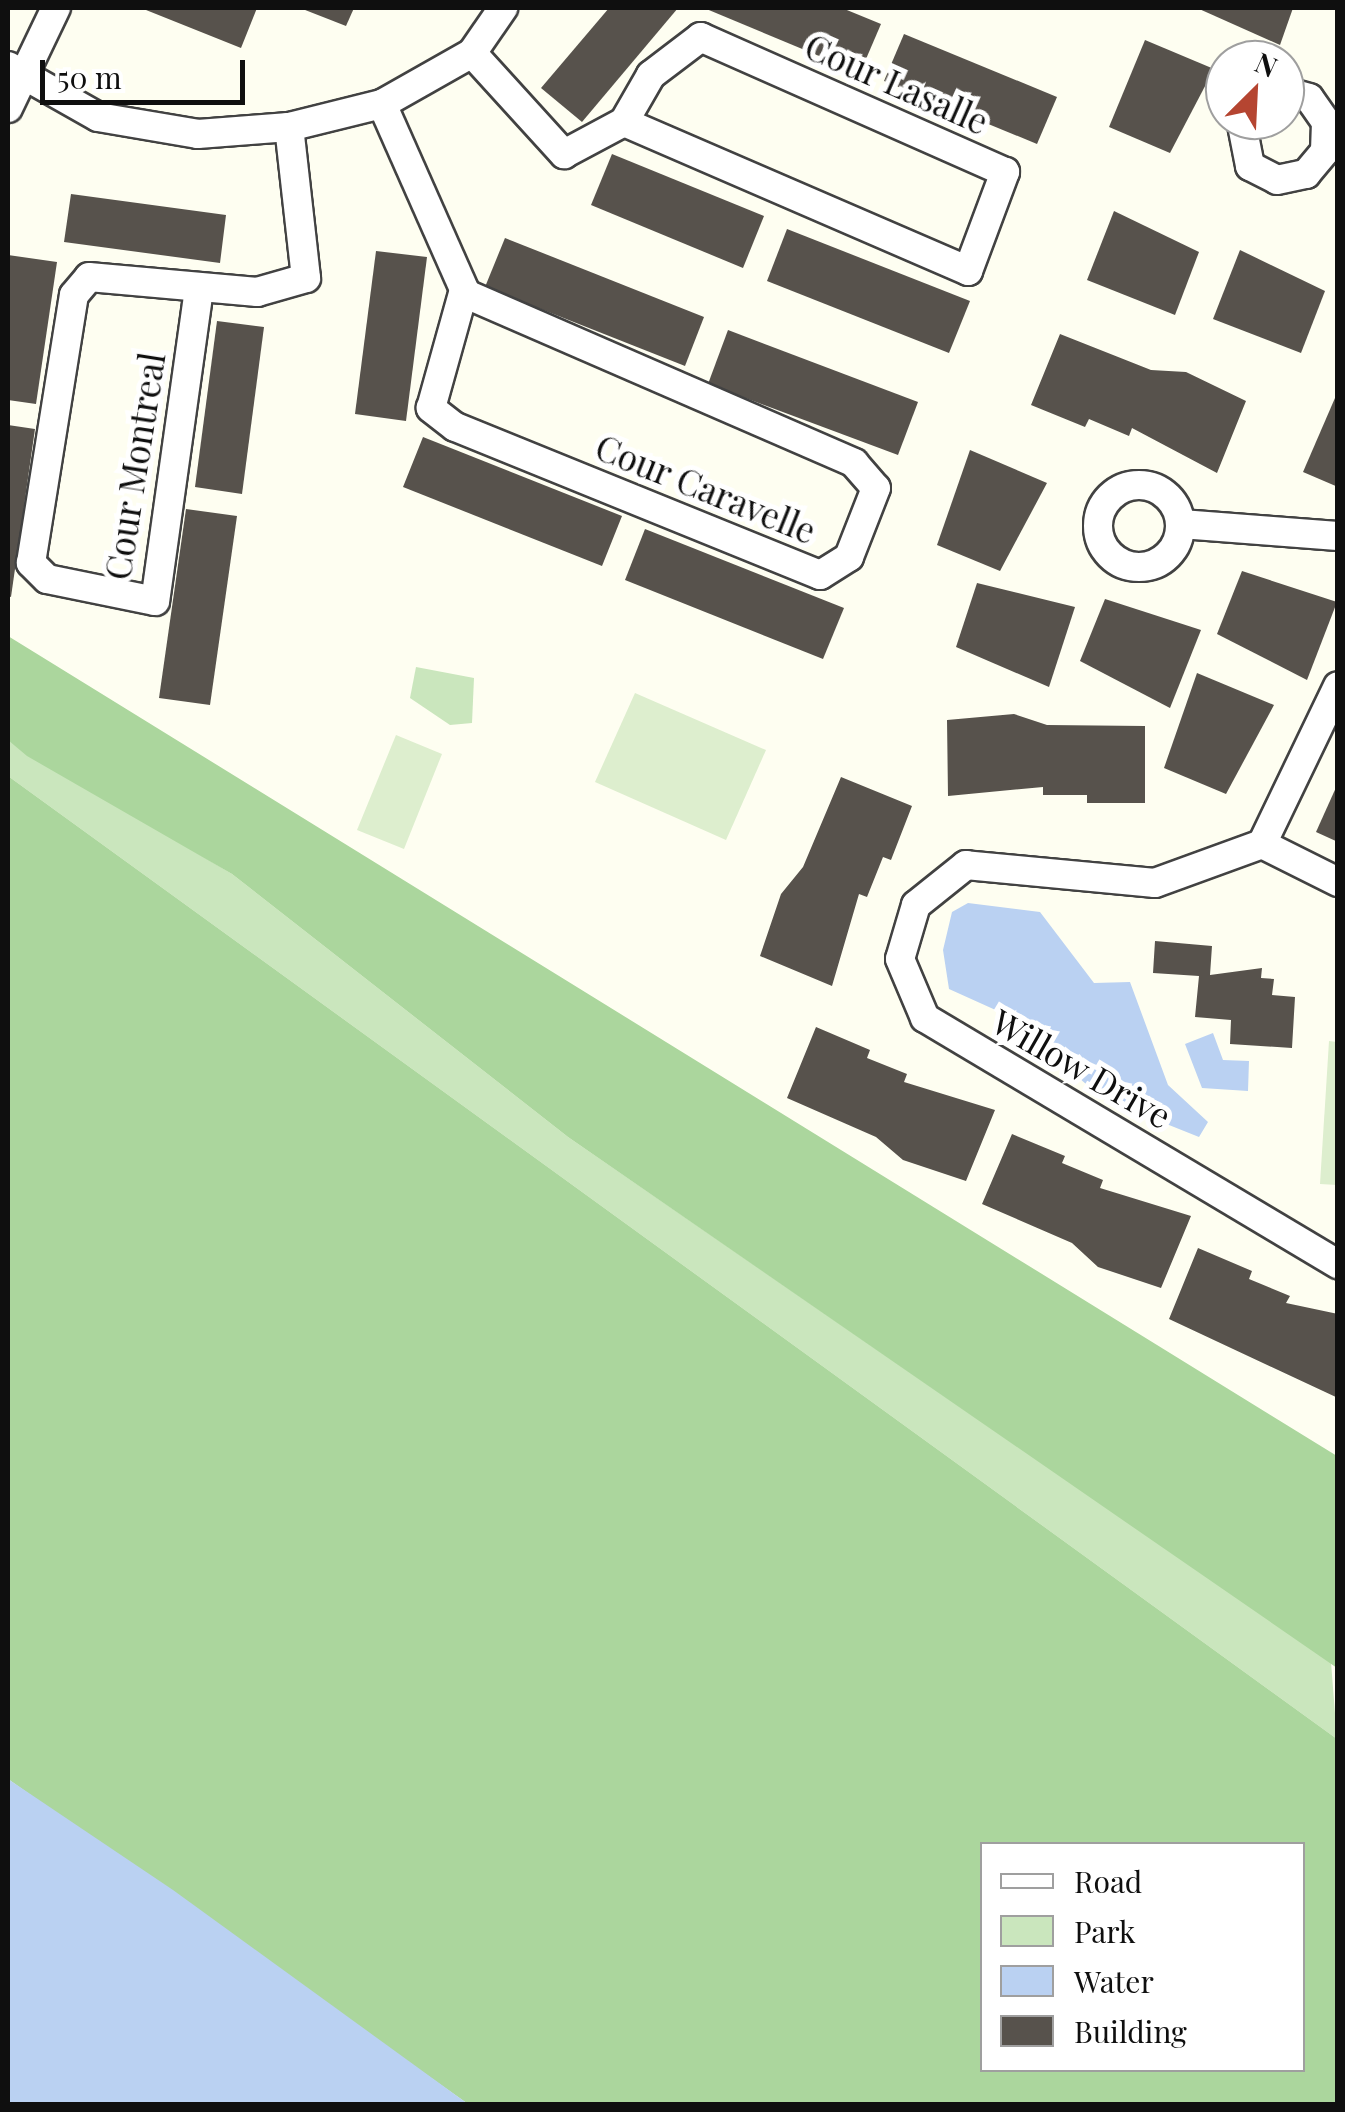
<!DOCTYPE html>
<html>
<head>
<meta charset="utf-8">
<style>
  body { margin:0 }
  #map { position:relative; width:1345px; height:2112px; overflow:hidden; background:#fefef1; font-family:"Playfair Display",serif }
  div>[style] { position:absolute }
  .green>* { inset:0; background:#cae6bd }
  .forest>* { inset:0; background:#abd69d }
  .pitch>* { inset:0; background:#ddeece }
  .water>* { inset:0; background:#bad1f2 }
  .building>* { inset:0; background:#57524c }
  .roads { filter:drop-shadow(2px 0 #424242) drop-shadow(-2px 0 #424242) drop-shadow(0 2px #424242) drop-shadow(0 -2px #424242) }
  .minor>* { height:28px; margin:-14px; padding:0 14px; transform-origin:14px; border-radius:14px; background:#fff }
  .minor>.ring { margin:-14px; padding:0; box-sizing:content-box; background:none; border:28px solid #fff; border-radius:50% }
  span { translate:-50% -50%; white-space:nowrap; text-align:center; line-height:1.15; -webkit-text-stroke:10px #fff; paint-order:stroke }
  .street-label { font-size:35px; color:#0f0f0f }
  .frame { position:absolute; inset:0; border:10px solid #0f0f0f; pointer-events:none }
  .legend { position:absolute; left:980px; top:1842px; width:325px; height:230px; box-sizing:border-box; background:#fff; border:2px solid #9f9f9f; margin:0; padding:12px 18px; list-style:none; font-size:30px; color:#0f0f0f }
  .legend li { display:flex; align-items:center; gap:20px; height:50px }
  .legend b { width:50px; border:2px solid #9f9f9f }
  .north { position:absolute; left:1205px; top:40px; width:100px; height:100px; box-sizing:border-box; background:#fff; border:2px solid #9f9f9f; border-radius:50%; rotate:24deg; font-size:28px; font-weight:700; line-height:40px; text-align:center; color:#0f0f0f }
  .north::after { content:''; display:block; margin:auto; width:35px; height:45px; background:#b54531; clip-path:polygon(50% 0,100% 100%,50% 72%,0 100%) }
  .scale { position:absolute; left:40px; top:60px; width:205px; height:45px; box-sizing:border-box; border:5px solid #0f0f0f; border-top:0; padding-left:12px; font-size:30px; line-height:35px; white-space:nowrap; color:#0f0f0f; -webkit-text-stroke:8px #fff; paint-order:stroke }
</style>
</head>
<body>
<div id="map">
  <div class="green">
    <div style="clip-path:polygon(416px 667px,474px 678px,472px 723px,450px 725px,410px 698px)"></div>
    <div style="clip-path:polygon(8px 740px,232px 874px,568px 1137px,1331px 1662px,1337px 1739px,8px 776px)"></div>
  </div>
  <div class="forest">
    <div style="clip-path:polygon(8px 636px,1337px 1456px,1337px 1668px,568px 1137px,232px 874px,27px 756px,8px 740px)"></div>
    <div style="clip-path:polygon(evenodd,8px 776px,1337px 1739px,1337px 2104px,468px 2104px,8px 1779px,8px 776px,982px 1844px,1302px 1844px,1302px 2070px,982px 2070px,982px 1844px)"></div>
  </div>
  <div class="pitch">
    <div style="clip-path:polygon(635px 693px,766px 750px,726px 840px,595px 782px)"></div>
    <div style="clip-path:polygon(396px 735px,442px 754px,404px 849px,357px 830px)"></div>
    <div style="clip-path:polygon(1329px 1041px,1337px 1042px,1337px 1185px,1320px 1184px)"></div>
  </div>
  <div class="water">
    <div style="clip-path:polygon(968px 903px,1040px 912px,1094px 983px,1130px 982px,1168px 1085px,1208px 1122px,1199px 1137px,1104px 1099px,1000px 1012px,949px 989px,943px 950px,952px 912px)"></div>
    <div style="clip-path:polygon(1213px 1033px,1223px 1060px,1249px 1061px,1248px 1091px,1202px 1088px,1185px 1044px)"></div>
    <div style="clip-path:polygon(8px 1779px,173px 1890px,468px 2104px,8px 2104px)"></div>
  </div>
  <div class="building">
    <div style="clip-path:polygon(141px 8px,257px 8px,241px 48px)"></div>
    <div style="clip-path:polygon(300px 8px,354px 8px,346px 26px)"></div>
    <div style="clip-path:polygon(609px 8px,678px 8px,582px 122px,541px 88px)"></div>
    <div style="clip-path:polygon(704px 8px,842px 8px,881px 24px,860px 73px)"></div>
    <div style="clip-path:polygon(1197px 8px,1293px 8px,1280px 45px)"></div>
    <div style="clip-path:polygon(904px 34px,1057px 97px,1037px 144px,884px 81px)"></div>
    <div style="clip-path:polygon(1145px 40px,1214px 69px,1170px 153px,1109px 127px)"></div>
    <div style="clip-path:polygon(612px 154px,764px 216px,743px 268px,591px 205px)"></div>
    <div style="clip-path:polygon(71px 194px,226px 215px,220px 263px,64px 242px)"></div>
    <div style="clip-path:polygon(1114px 211px,1199px 252px,1175px 315px,1087px 280px)"></div>
    <div style="clip-path:polygon(787px 229px,970px 301px,949px 353px,767px 281px)"></div>
    <div style="clip-path:polygon(505px 238px,704px 317px,685px 366px,485px 287px)"></div>
    <div style="clip-path:polygon(1240px 250px,1325px 291px,1301px 353px,1213px 319px)"></div>
    <div style="clip-path:polygon(376px 251px,427px 257px,406px 421px,355px 414px)"></div>
    <div style="clip-path:polygon(8px 255px,57px 262px,36px 404px,8px 400px)"></div>
    <div style="clip-path:polygon(217px 321px,264px 327px,242px 494px,195px 487px)"></div>
    <div style="clip-path:polygon(728px 330px,918px 402px,898px 455px,708px 384px)"></div>
    <div style="clip-path:polygon(1060px 334px,1151px 370px,1186px 372px,1246px 401px,1217px 473px,1132px 428px,1129px 436px,1089px 419px,1085px 427px,1031px 405px)"></div>
    <div style="clip-path:polygon(1338px 391px,1338px 487px,1303px 472px)"></div>
    <div style="clip-path:polygon(8px 425px,35px 429px,11px 597px,8px 596px)"></div>
    <div style="clip-path:polygon(423px 437px,622px 516px,602px 566px,403px 487px)"></div>
    <div style="clip-path:polygon(970px 450px,1047px 483px,1000px 571px,937px 545px)"></div>
    <div style="clip-path:polygon(186px 509px,237px 516px,210px 705px,159px 698px)"></div>
    <div style="clip-path:polygon(645px 529px,844px 608px,823px 659px,625px 580px)"></div>
    <div style="clip-path:polygon(1242px 571px,1337px 602px,1307px 680px,1217px 634px)"></div>
    <div style="clip-path:polygon(977px 583px,1075px 607px,1049px 687px,956px 647px)"></div>
    <div style="clip-path:polygon(1105px 599px,1201px 630px,1170px 708px,1080px 661px)"></div>
    <div style="clip-path:polygon(1197px 673px,1274px 705px,1226px 794px,1164px 768px)"></div>
    <div style="clip-path:polygon(1014px 714px,1047px 725px,1145px 726px,1145px 803px,1087px 803px,1087px 795px,1043px 795px,1043px 787px,948px 796px,947px 720px)"></div>
    <div style="clip-path:polygon(841px 777px,912px 806px,891px 860px,883px 857px,867px 897px,859px 894px,832px 986px,760px 956px,781px 894px,803px 867px)"></div>
    <div style="clip-path:polygon(1338px 783px,1338px 842px,1316px 832px)"></div>
    <div style="clip-path:polygon(1155px 941px,1212px 946px,1210px 975px,1262px 968px,1261px 978px,1274px 979px,1272px 995px,1295px 997px,1292px 1048px,1230px 1044px,1231px 1020px,1195px 1017px,1199px 976px,1153px 973px)"></div>
    <div style="clip-path:polygon(816px 1027px,870px 1050px,867px 1058px,907px 1074px,904px 1082px,995px 1110px,966px 1181px,903px 1160px,876px 1137px,787px 1098px)"></div>
    <div style="clip-path:polygon(1012px 1134px,1065px 1156px,1062px 1163px,1103px 1180px,1100px 1188px,1191px 1216px,1161px 1288px,1098px 1267px,1072px 1243px,982px 1204px)"></div>
    <div style="clip-path:polygon(1198px 1248px,1252px 1271px,1249px 1279px,1290px 1296px,1286px 1303px,1338px 1314px,1338px 1398px,1169px 1319px)"></div>
  </div>
  <div class="roads">
    <div class="minor">
      <div style="left:472px;top:53px;width:137px;rotate:47.7deg"></div>
      <div style="left:564px;top:154px;width:68px;rotate:-28.1deg"></div>
      <div style="left:624px;top:122px;width:375px;rotate:23.4deg"></div>
      <div style="left:968px;top:271px;width:106px;rotate:-69.5deg"></div>
      <div style="left:1005px;top:172px;width:333px;rotate:-156.1deg"></div>
      <div style="left:701px;top:37px;width:63px;rotate:142.8deg"></div>
      <div style="left:651px;top:75px;width:54px;rotate:119.9deg"></div>
      <div style="left:8px;top:66px;width:103px;rotate:29.5deg"></div>
      <div style="left:98px;top:117px;width:101px;rotate:9.6deg"></div>
      <div style="left:198px;top:134px;width:91px;rotate:-4.4deg"></div>
      <div style="left:289px;top:127px;width:96px;rotate:-13.9deg"></div>
      <div style="left:382px;top:104px;width:103px;rotate:-29.5deg"></div>
      <div style="left:472px;top:53px;width:55px;rotate:-55.4deg"></div>
      <div style="left:382px;top:104px;width:208px;rotate:66.1deg"></div>
      <div style="left:466px;top:294px;width:423px;rotate:23.5deg"></div>
      <div style="left:854px;top:463px;width:33px;rotate:49deg"></div>
      <div style="left:876px;top:488px;width:74px;rotate:111.4deg"></div>
      <div style="left:849px;top:557px;width:34px;rotate:148deg"></div>
      <div style="left:820px;top:575px;width:394px;rotate:-157.9deg"></div>
      <div style="left:455px;top:427px;width:31px;rotate:-142deg"></div>
      <div style="left:431px;top:408px;width:123px;rotate:-74.4deg"></div>
      <div style="left:8px;top:108px;width:111px;rotate:-64.4deg"></div>
      <div style="left:1241px;top:120px;width:47px;rotate:78.9deg"></div>
      <div style="left:1250px;top:166px;width:30px;rotate:27deg"></div>
      <div style="left:1277px;top:180px;width:30px;rotate:-12deg"></div>
      <div style="left:1306px;top:174px;width:30px;rotate:-50deg"></div>
      <div style="left:1325px;top:151px;width:29px;rotate:-88deg"></div>
      <div style="left:1326px;top:122px;width:29px;rotate:-125deg"></div>
      <div style="left:1309px;top:98px;width:25px;rotate:-164deg"></div>
      <div style="left:199px;top:289px;width:315px;rotate:98deg"></div>
      <div style="left:155px;top:601px;width:110px;rotate:-168.5deg"></div>
      <div style="left:47px;top:579px;width:23px;rotate:-135deg"></div>
      <div style="left:31px;top:563px;width:271px;rotate:-80.9deg"></div>
      <div style="left:74px;top:295px;width:23px;rotate:-50deg"></div>
      <div style="left:89px;top:277px;width:169px;rotate:5.1deg"></div>
      <div style="left:257px;top:292px;width:51px;rotate:-15.9deg"></div>
      <div style="left:306px;top:278px;width:152px;rotate:-96.4deg"></div>
      <div class="ring" style="left:1098px;top:485px;width:54px;height:54px"></div>
      <div style="left:1181px;top:524px;width:157px;rotate:4.4deg"></div>
      <div style="left:1262px;top:844px;width:175px;rotate:-64.3deg"></div>
      <div style="left:1338px;top:882px;width:85px;rotate:-153.4deg"></div>
      <div style="left:1262px;top:844px;width:114px;rotate:160deg"></div>
      <div style="left:1155px;top:883px;width:190px;rotate:-174.6deg"></div>
      <div style="left:966px;top:865px;width:64px;rotate:141.3deg"></div>
      <div style="left:916px;top:905px;width:56px;rotate:106.5deg"></div>
      <div style="left:900px;top:959px;width:64px;rotate:67deg"></div>
      <div style="left:925px;top:1018px;width:481px;rotate:30.8deg"></div>
    </div>
  </div>
  <div class="street-label">
    <span style="left:897px;top:83px;rotate:24deg">Cour Lasalle</span>
    <span style="left:134px;top:466px;rotate:-81deg">Cour Montreal</span>
    <span style="left:706px;top:488px;rotate:22deg">Cour Caravelle</span>
    <span style="left:1082px;top:1068px;rotate:30deg">Willow Drive</span>
  </div>
  <div class="frame"></div>
  <ul class="legend">
  <li><b style="height:12px;background:#fff"></b>Road</li>
  <li><b style="height:28px;background:#cae6bd"></b>Park</li>
  <li><b style="height:28px;background:#bad1f2"></b>Water</li>
  <li><b style="height:28px;background:#57524c"></b>Building</li>
  </ul>
  <div class="north">N</div>
  <div class="scale">50 m</div>
</div>
</body>
</html>
